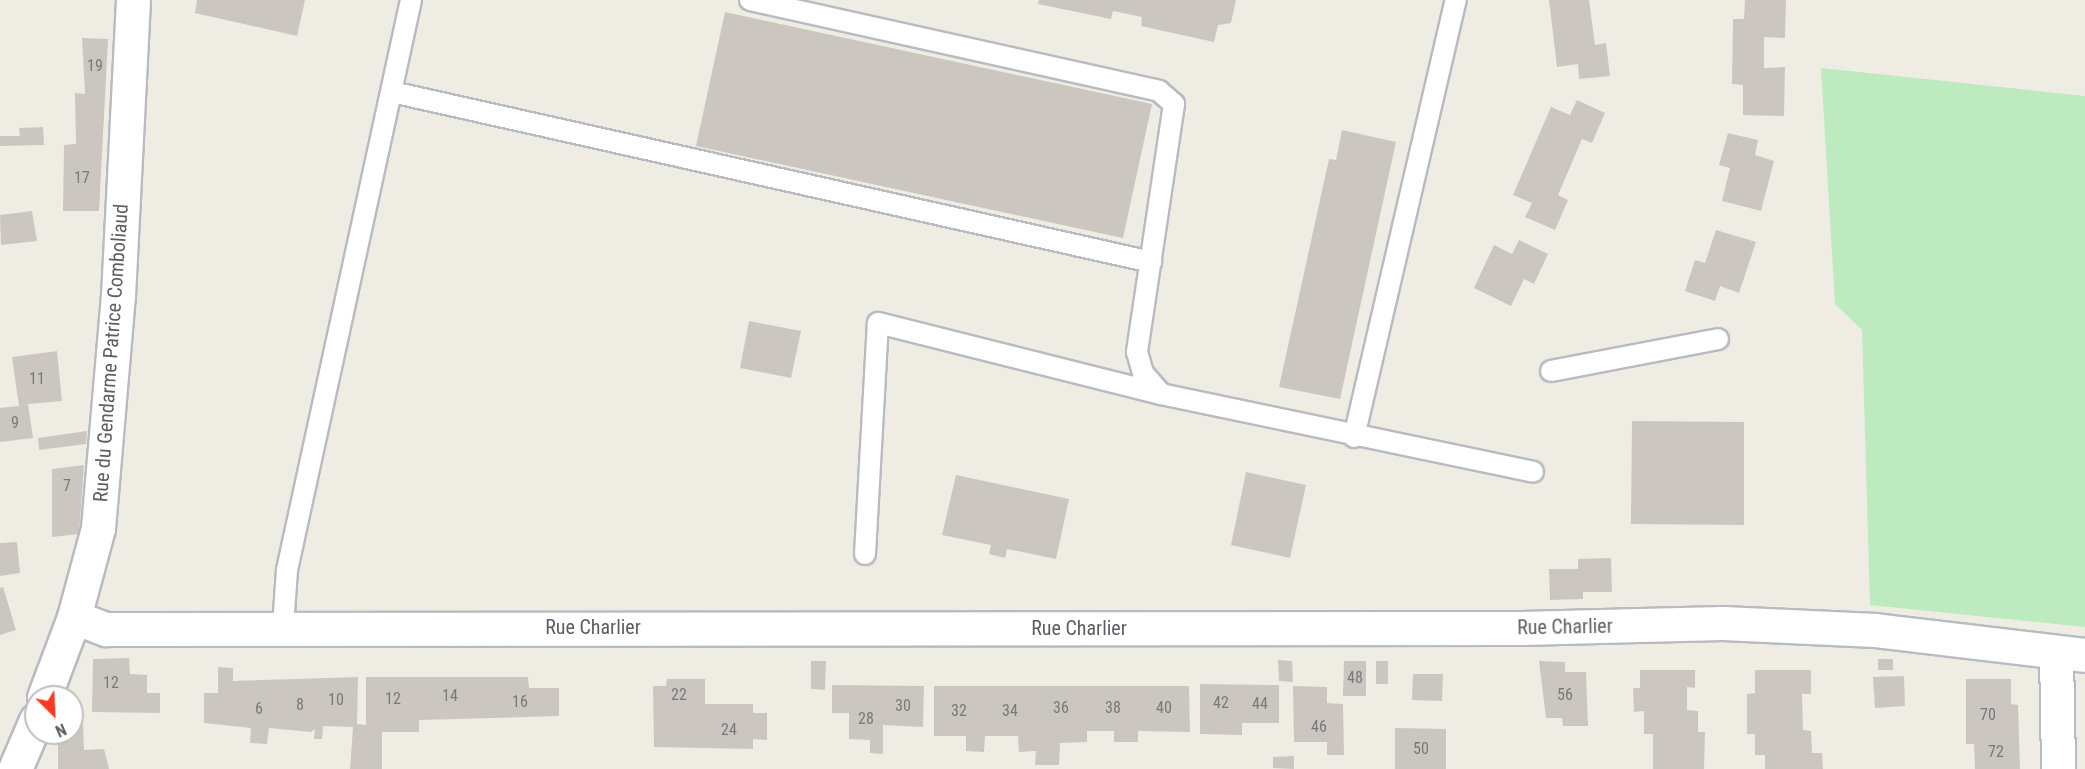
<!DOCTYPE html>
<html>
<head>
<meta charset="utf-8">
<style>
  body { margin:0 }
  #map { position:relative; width:2085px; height:769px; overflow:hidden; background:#efede3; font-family:"Roboto Condensed",sans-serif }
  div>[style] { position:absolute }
  .green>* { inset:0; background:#bdeabf }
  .building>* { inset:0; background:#cbc7c0 }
  .roads { filter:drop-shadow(2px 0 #b8bbc1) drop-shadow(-2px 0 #b8bbc1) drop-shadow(0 2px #b8bbc1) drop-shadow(0 -2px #b8bbc1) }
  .lane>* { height:20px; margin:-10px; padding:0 10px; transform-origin:10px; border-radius:10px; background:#fff }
  .street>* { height:33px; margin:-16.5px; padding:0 16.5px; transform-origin:16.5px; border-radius:16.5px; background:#fff }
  span { translate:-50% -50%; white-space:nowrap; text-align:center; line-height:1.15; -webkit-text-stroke:5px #fff; paint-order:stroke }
  .number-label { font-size:16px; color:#77797c }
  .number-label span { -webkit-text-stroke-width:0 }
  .street-label { font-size:20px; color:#5b5f65 }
  .north { position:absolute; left:24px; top:685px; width:60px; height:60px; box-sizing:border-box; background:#fff; border:2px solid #bdbfc1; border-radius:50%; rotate:156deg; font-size:16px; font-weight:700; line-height:24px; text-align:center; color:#5b5f65 }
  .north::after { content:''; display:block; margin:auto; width:21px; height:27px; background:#fa391e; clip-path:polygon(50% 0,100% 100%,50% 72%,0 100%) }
</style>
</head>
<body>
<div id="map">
  <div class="green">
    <div style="clip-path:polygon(1821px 68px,2085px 96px,2085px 627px,1870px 605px,1862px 330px,1835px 304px)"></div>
  </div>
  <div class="building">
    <div style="clip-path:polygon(197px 0,305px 0,297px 36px,195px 13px)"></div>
    <div style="clip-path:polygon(1039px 0,1236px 0,1231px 23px,1218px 25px,1214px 42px,1141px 26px,1142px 17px,1113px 11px,1111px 19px,1038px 4px)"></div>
    <div style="clip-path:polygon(1549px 0,1589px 0,1595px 45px,1606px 43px,1610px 76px,1579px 79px,1578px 64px,1557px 67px)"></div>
    <div style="clip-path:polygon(1745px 0,1786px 0,1785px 38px,1764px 37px,1764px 68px,1785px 67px,1784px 116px,1743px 115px,1743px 85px,1732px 84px,1733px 19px,1744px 19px)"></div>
    <div style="clip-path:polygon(725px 12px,1152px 104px,1123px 238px,696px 146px)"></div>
    <div style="clip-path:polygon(82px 38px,108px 39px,99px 211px,63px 211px,64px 145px,76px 144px,75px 93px,85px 94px)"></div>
    <div style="clip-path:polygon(1577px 100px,1605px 113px,1592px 143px,1582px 139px,1558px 195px,1568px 200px,1555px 230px,1525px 217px,1532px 203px,1513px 195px,1551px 107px,1570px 115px)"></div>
    <div style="clip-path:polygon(43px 127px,44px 145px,0 146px,0 136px,20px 136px,19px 128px)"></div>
    <div style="clip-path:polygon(1342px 130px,1396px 142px,1340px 399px,1279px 387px,1329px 159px,1336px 160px)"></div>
    <div style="clip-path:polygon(1728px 133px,1758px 140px,1755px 155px,1774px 161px,1761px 211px,1722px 201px,1730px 168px,1719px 165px)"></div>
    <div style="clip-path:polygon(32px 211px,37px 241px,1px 245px,0 215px)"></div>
    <div style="clip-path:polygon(1716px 230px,1756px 242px,1739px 293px,1720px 286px,1715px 301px,1685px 291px,1695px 260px,1705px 263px)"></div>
    <div style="clip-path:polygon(1519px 240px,1548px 254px,1534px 284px,1524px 279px,1511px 306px,1474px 288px,1494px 245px,1512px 254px)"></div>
    <div style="clip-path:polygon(749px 321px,801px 331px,791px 378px,740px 368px)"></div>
    <div style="clip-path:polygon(57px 351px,62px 401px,28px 404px,33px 438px,0 442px,0 408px,19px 406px,12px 357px)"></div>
    <div style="clip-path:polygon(1632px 421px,1744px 422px,1744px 525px,1631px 524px)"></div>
    <div style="clip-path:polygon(87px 431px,86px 444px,39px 450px,38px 438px)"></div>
    <div style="clip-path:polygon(84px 465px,79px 534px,52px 537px,52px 469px)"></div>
    <div style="clip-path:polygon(1246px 472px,1306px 485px,1290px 558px,1231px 545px)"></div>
    <div style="clip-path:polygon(956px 475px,1069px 499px,1056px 559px,1007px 549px,1005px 558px,989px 554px,991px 545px,942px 535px)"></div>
    <div style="clip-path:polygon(17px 542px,20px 573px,0 576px,0 543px)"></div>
    <div style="clip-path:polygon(1611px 558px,1612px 592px,1583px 592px,1583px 599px,1550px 600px,1549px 569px,1578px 569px,1578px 559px)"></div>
    <div style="clip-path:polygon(3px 587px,16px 630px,0 635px,0 588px)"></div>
    <div style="clip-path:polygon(129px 658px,130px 674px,147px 675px,147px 693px,160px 693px,160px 713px,92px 712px,93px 659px)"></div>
    <div style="clip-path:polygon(1878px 659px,1893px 659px,1893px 670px,1878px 670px)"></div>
    <div style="clip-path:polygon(1278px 660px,1292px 661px,1293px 682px,1279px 681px)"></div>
    <div style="clip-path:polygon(811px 661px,826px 661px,825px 690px,811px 689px)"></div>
    <div style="clip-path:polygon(1344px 661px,1366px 661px,1366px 696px,1343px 696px)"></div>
    <div style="clip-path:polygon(1376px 661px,1388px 661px,1388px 684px,1376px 684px)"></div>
    <div style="clip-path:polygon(1539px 661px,1565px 662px,1565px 672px,1586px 672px,1588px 726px,1563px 726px,1562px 718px,1546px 718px)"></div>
    <div style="clip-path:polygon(218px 667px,233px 668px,233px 681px,358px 677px,357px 724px,366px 725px,366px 677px,528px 677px,529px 688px,559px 688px,559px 716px,419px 720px,419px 732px,382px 732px,382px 769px,350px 769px,353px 727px,323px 726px,322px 739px,314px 739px,315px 729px,311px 732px,269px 728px,267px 744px,250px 743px,251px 728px,204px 723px,204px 693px,218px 693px)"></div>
    <div style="clip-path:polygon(1640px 670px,1695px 670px,1695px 688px,1687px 687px,1687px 710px,1698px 711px,1698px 732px,1705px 732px,1704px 769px,1653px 769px,1653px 734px,1644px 734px,1644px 711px,1634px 712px,1633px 688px,1640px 688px)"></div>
    <div style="clip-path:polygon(1755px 670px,1811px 670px,1811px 694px,1802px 694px,1803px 730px,1811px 731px,1812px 753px,1822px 753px,1823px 769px,1765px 769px,1765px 755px,1755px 755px,1755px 734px,1747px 734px,1747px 694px,1755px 693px)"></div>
    <div style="clip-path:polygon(1413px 674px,1443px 674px,1442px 701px,1412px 700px)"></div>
    <div style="clip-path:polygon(1904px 676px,1905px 706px,1875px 708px,1873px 677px)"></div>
    <div style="clip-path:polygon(667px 679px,705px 679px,705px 704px,753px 704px,753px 713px,767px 713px,767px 740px,753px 739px,753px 749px,654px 747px,653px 686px,666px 686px)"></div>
    <div style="clip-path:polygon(1966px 679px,2011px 679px,2011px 704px,2018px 705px,2020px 769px,1975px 769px,1974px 744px,1966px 744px)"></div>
    <div style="clip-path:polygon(1200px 684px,1279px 685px,1279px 723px,1242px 723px,1242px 735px,1200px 734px)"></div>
    <div style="clip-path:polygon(832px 685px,924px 686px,923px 727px,883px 725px,883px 754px,870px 753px,870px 740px,849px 739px,849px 713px,832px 713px)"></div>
    <div style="clip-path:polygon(934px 686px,1189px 686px,1190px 732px,1138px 731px,1138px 742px,1114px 742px,1114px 731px,1087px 731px,1087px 742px,1060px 743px,1059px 765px,1035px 765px,1036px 751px,1019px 752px,1018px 736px,985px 736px,984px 752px,966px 751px,966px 736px,934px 736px)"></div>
    <div style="clip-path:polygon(1293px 686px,1327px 687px,1327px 703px,1343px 704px,1344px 755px,1327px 755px,1327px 742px,1294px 742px)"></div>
    <div style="clip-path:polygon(72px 723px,83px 724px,84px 750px,104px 749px,109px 769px,58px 769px,58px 733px,72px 733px)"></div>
    <div style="clip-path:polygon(1395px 728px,1446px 729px,1446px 769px,1395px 769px)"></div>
    <div style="clip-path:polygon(1294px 756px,1294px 769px,1273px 768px,1273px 757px)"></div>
  </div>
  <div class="roads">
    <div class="lane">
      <div style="left:750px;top:0;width:419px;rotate:12.5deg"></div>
      <div style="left:1159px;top:91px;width:20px;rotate:41deg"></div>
      <div style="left:1174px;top:104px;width:251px;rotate:98.5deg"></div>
      <div style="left:1137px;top:352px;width:22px;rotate:74deg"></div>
      <div style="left:1143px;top:373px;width:28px;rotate:49deg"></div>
      <div style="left:1161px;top:394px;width:380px;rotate:11.8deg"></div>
      <div style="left:392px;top:92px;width:778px;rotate:12.62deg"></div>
      <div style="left:1551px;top:371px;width:170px;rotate:-10.8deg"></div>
      <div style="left:1354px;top:437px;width:449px;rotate:-76.9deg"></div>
      <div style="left:865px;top:554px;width:231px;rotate:-86.8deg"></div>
      <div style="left:878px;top:323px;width:292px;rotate:14.1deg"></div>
      <div style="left:283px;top:627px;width:57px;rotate:-86deg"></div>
      <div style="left:287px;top:570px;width:583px;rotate:-77.73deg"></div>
    </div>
    <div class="street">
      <div style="left:74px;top:617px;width:34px;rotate:21deg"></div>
      <div style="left:106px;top:629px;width:1415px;rotate:-0.04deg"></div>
      <div style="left:1521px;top:628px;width:202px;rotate:-1.4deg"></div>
      <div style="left:1723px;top:623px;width:152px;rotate:2.6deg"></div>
      <div style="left:1875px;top:630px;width:211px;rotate:6.8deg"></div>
      <div style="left:2056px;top:652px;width:117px;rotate:89deg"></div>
      <div style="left:44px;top:697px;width:85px;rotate:-69.4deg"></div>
      <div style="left:74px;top:617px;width:92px;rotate:-74.9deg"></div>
      <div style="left:98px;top:528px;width:233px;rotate:-85.1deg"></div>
      <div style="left:118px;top:296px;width:296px;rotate:-87.1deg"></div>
      <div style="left:15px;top:769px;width:53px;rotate:-66.8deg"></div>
    </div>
  </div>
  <div class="number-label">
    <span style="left:95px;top:66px">19</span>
    <span style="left:82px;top:178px">17</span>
    <span style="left:37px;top:379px">11</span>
    <span style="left:15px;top:423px">9</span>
    <span style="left:67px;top:486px">7</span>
    <span style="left:1355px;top:678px">48</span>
    <span style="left:111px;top:683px">12</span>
    <span style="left:679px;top:695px">22</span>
    <span style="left:1565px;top:695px">56</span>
    <span style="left:450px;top:696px">14</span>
    <span style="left:393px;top:699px">12</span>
    <span style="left:336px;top:700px">10</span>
    <span style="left:520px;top:702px">16</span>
    <span style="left:1221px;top:703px">42</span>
    <span style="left:1260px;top:704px">44</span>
    <span style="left:300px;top:705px">8</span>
    <span style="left:903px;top:706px">30</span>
    <span style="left:1061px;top:708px">36</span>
    <span style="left:1113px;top:708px">38</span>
    <span style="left:1164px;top:708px">40</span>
    <span style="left:259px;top:709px">6</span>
    <span style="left:959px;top:711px">32</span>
    <span style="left:1010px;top:711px">34</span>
    <span style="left:1988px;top:715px">70</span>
    <span style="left:866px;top:719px">28</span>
    <span style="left:1319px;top:727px">46</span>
    <span style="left:729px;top:730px">24</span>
    <span style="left:1421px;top:749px">50</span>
    <span style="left:1996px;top:752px">72</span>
  </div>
  <div class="street-label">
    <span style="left:111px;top:353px;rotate:-86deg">Rue du Gendarme Patrice Comboliaud</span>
    <span style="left:593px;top:627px">Rue Charlier</span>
    <span style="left:1565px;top:627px;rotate:-1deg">Rue Charlier</span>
    <span style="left:1079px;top:628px">Rue Charlier</span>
  </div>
  <div class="north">N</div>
</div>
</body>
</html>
